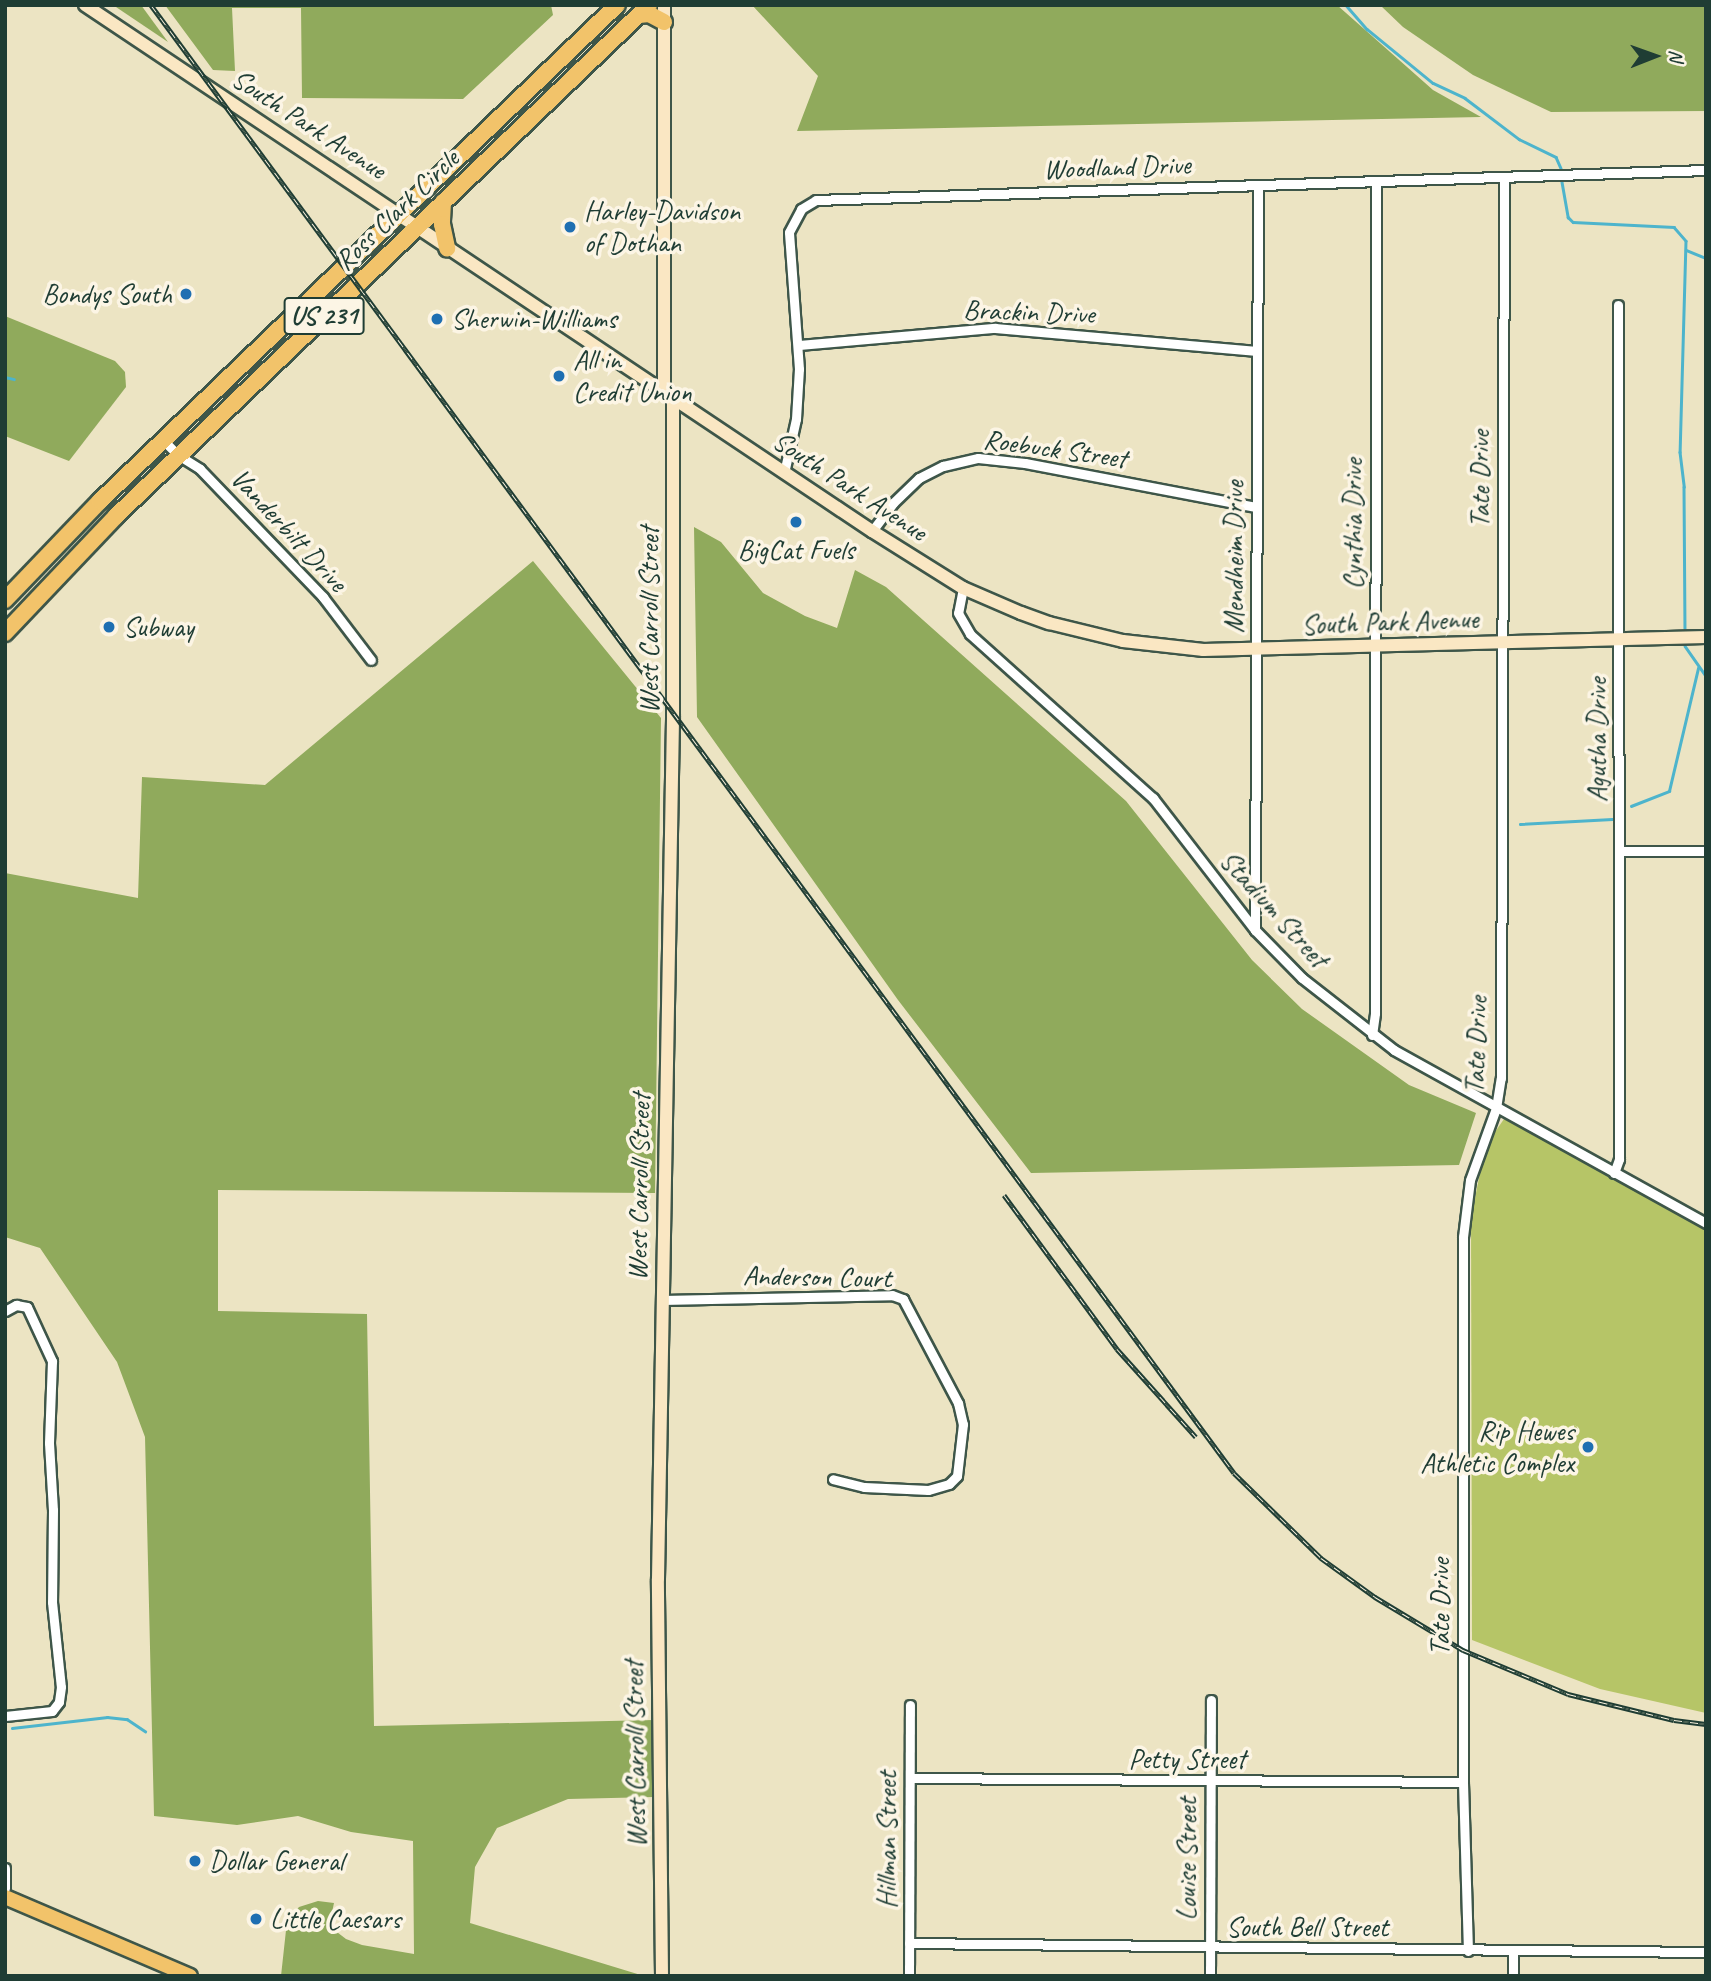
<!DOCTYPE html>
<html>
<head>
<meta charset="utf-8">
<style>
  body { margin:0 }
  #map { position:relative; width:1711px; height:1981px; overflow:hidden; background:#ece4c3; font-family:Caveat,sans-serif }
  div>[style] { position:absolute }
  .green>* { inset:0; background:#b6c567 }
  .forest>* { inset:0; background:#90aa5c }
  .stream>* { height:2.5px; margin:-1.25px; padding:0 1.25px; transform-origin:1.25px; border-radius:1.25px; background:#4db4cc }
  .roads { filter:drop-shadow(2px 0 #3e5649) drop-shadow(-2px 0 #3e5649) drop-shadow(0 2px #3e5649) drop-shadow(0 -2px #3e5649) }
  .street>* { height:9px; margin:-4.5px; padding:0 4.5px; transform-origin:4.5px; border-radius:4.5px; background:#fff }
  .secondary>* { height:12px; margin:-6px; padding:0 6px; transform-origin:6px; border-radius:6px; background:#fae7c3 }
  .primary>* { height:14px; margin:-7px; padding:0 7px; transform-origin:7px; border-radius:7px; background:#f2c36a }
  .highway>* { height:16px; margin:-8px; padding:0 8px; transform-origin:8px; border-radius:8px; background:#f2c36a }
  .rail>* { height:5px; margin-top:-2.5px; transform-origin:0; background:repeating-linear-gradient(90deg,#fcf5e5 0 8px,#1f3d34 0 16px); box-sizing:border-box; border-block:2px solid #1f3d34 }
  .dots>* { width:19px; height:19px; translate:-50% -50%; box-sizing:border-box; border:4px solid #fcf5e5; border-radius:50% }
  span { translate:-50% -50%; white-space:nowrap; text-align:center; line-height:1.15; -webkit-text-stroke:7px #fcf5e5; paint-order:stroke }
  .shield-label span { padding:2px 5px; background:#fcf5e5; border:2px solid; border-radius:5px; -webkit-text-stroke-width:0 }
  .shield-label { font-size:26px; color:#1f3d34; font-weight:700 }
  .street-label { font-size:28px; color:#1f3d34 }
  .poi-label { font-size:28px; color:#1f3d34 }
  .left { translate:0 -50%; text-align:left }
  .right { translate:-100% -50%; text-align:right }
  .frame { position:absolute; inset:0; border:7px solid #1f3d34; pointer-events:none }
  .north { position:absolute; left:1620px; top:21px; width:70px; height:70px; -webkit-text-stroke:5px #fcf5e5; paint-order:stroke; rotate:89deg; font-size:19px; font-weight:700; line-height:28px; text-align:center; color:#1f3d34 }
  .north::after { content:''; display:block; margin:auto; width:24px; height:32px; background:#1f3d34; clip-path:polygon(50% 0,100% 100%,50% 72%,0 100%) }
</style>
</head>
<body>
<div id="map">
  <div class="green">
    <div style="clip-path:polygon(1504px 1119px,1706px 1227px,1706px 1713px,1600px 1689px,1472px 1640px,1471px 1218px,1482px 1163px,1495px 1132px)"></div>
  </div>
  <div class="forest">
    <div style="clip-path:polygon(113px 5px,141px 5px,168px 42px)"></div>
    <div style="clip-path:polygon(165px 5px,551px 5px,553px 15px,463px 99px,302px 98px,301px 8px,232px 8px,235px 71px,213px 70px)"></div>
    <div style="clip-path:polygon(752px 5px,1337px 5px,1433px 90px,1481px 117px,797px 131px,818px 76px)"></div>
    <div style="clip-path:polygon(1380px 5px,1706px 5px,1706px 111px,1551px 112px,1473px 75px,1403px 27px)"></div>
    <div style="clip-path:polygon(5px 316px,115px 361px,125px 372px,126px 387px,69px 461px,5px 436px)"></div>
    <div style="clip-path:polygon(694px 527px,721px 542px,763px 593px,805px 616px,837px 628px,855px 570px,886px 587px,1126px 801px,1252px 960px,1302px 1009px,1409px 1085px,1476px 1113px,1459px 1165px,1031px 1173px,898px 1000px,697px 717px)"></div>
    <div style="clip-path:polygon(533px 561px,661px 718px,655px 1193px,218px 1190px,218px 1311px,367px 1314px,374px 1726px,654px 1720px,654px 1797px,568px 1799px,497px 1828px,475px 1867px,470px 1923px,644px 1976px,281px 1976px,287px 1921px,299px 1907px,318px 1901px,334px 1903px,331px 1917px,333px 1929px,346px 1939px,362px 1945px,414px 1954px,413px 1841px,351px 1832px,298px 1816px,237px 1825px,154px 1816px,145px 1437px,117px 1362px,40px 1248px,5px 1237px,5px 873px,138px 898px,142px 777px,265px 785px)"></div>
  </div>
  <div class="stream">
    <div style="left:1346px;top:5px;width:32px;rotate:49deg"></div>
    <div style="left:1367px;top:29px;width:85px;rotate:39.3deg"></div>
    <div style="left:1433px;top:83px;width:35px;rotate:25deg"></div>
    <div style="left:1465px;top:98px;width:68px;rotate:37.2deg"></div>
    <div style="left:1519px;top:139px;width:41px;rotate:25.9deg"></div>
    <div style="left:1556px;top:157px;width:12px;rotate:66deg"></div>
    <div style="left:1562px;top:182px;width:36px;rotate:80deg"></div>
    <div style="left:1568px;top:217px;width:7px;rotate:45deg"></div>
    <div style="left:1573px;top:222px;width:101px;rotate:2.8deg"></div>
    <div style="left:1674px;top:227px;width:18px;rotate:49deg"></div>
    <div style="left:1686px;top:241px;width:211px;rotate:91.6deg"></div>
    <div style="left:1680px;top:452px;width:35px;rotate:83deg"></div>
    <div style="left:1684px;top:487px;width:141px;rotate:89.6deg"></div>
    <div style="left:1686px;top:250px;width:22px;rotate:22deg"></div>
    <div style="left:5px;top:377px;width:9px;rotate:13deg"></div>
    <div style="left:1685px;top:646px;width:37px;rotate:55deg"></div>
    <div style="left:1631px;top:806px;width:41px;rotate:-21.5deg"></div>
    <div style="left:1669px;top:791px;width:126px;rotate:-76.7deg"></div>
    <div style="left:1520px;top:824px;width:92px;rotate:-3.1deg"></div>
    <div style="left:12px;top:1728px;width:96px;rotate:-6.6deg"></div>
    <div style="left:107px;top:1717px;width:20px;rotate:6deg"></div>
    <div style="left:127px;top:1719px;width:22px;rotate:34deg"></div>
  </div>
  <div class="roads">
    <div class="street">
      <div style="left:799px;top:345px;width:197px;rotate:-5deg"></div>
      <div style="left:995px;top:328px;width:263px;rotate:5deg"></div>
      <div style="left:163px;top:440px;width:21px;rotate:45deg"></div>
      <div style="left:178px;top:455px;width:26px;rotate:32deg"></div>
      <div style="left:200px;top:469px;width:178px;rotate:46.1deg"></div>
      <div style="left:323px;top:597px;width:79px;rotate:52.7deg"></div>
      <div style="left:784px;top:473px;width:55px;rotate:-77.5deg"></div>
      <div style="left:796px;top:419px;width:50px;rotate:-86.6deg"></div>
      <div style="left:799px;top:369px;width:137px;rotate:-94.2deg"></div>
      <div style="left:789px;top:232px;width:26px;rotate:-62deg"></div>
      <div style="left:801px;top:209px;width:17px;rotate:-31deg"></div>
      <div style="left:816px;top:200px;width:891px;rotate:-1.93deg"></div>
      <div style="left:872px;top:531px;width:35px;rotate:-53deg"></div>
      <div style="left:893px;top:503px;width:36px;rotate:-44deg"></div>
      <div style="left:919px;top:478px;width:27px;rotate:-27deg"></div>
      <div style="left:943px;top:466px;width:36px;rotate:-13deg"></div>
      <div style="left:978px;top:458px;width:47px;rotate:6.1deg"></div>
      <div style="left:1025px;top:463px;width:235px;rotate:10.8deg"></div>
      <div style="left:963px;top:588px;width:25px;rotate:101deg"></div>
      <div style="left:958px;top:613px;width:24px;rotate:60deg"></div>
      <div style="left:970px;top:634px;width:246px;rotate:41.9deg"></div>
      <div style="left:1153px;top:798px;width:167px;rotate:52.3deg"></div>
      <div style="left:1255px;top:930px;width:67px;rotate:45.6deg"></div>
      <div style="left:1302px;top:978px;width:117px;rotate:38deg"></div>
      <div style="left:1394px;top:1050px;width:357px;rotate:29deg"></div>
      <div style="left:1620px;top:851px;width:86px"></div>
      <div style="left:1255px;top:930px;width:745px;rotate:-89.77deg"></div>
      <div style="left:1372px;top:1035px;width:22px;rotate:-82deg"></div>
      <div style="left:1375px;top:1013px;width:832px;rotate:-89.93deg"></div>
      <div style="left:1614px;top:1173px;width:15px;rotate:-70deg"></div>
      <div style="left:1619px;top:1159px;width:854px;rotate:-90.07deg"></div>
      <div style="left:662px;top:1300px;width:230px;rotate:-1.2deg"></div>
      <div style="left:892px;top:1295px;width:12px;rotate:20deg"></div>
      <div style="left:903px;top:1299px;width:118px;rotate:62.1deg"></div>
      <div style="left:958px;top:1403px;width:22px;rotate:77deg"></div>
      <div style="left:963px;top:1424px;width:52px;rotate:96.6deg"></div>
      <div style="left:957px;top:1476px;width:11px;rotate:135deg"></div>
      <div style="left:949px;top:1484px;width:22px;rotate:164deg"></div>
      <div style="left:928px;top:1490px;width:64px;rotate:-177.3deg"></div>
      <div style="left:864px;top:1487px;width:32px;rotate:-166deg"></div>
      <div style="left:5px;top:1311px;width:13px;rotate:-29deg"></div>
      <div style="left:16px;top:1305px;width:11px;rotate:10deg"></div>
      <div style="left:27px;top:1307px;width:60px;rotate:65.2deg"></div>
      <div style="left:52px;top:1361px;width:82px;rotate:92.1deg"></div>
      <div style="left:49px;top:1443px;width:67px;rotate:86.6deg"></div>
      <div style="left:53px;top:1510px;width:92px;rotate:90.6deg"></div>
      <div style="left:52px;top:1602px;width:85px;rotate:84deg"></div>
      <div style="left:61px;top:1687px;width:15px;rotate:98deg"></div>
      <div style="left:59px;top:1702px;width:11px;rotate:128deg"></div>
      <div style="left:52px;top:1711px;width:47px;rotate:173.9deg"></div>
      <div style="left:910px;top:1778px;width:553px;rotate:0.41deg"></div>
      <div style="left:5px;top:1868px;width:20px;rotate:90deg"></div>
      <div style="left:909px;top:1943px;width:797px;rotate:0.65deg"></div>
      <div style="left:1468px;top:1951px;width:169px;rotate:-91.7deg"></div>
      <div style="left:1463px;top:1782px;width:545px;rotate:-90deg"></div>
      <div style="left:1463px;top:1237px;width:57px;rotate:-83deg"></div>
      <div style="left:1470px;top:1180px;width:77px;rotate:-70.1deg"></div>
      <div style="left:1496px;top:1108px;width:30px;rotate:-81deg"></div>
      <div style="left:1501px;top:1078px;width:901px;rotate:-89.81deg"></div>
      <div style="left:1513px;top:1951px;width:25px;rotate:90deg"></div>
      <div style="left:909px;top:1976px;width:271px;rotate:-89.8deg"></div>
      <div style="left:1210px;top:1976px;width:276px;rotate:-89.8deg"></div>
    </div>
    <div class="secondary">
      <div style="left:85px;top:5px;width:947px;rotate:33.76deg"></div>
      <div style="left:872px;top:531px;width:107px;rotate:32.1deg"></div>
      <div style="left:963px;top:588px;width:63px;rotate:23.3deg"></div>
      <div style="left:1021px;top:613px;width:30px;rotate:20deg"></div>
      <div style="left:1049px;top:623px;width:76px;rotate:13.7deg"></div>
      <div style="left:1123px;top:641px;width:81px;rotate:6.4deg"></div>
      <div style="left:1203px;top:650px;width:503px;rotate:-1.48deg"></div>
      <div style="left:664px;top:392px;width:387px;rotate:-90deg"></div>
      <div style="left:662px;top:1976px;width:397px;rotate:-90.6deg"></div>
      <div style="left:658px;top:1579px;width:863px;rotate:-89deg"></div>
      <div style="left:673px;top:716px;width:318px;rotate:-90deg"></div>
    </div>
    <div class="primary">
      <div style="left:5px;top:1897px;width:201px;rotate:23.1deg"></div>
    </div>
    <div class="highway">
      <div style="left:639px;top:15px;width:10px;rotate:-6deg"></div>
      <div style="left:649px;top:14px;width:17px;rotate:28deg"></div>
      <div style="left:443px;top:202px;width:22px;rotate:93deg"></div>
      <div style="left:442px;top:224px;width:25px;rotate:78deg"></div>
      <div style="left:5px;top:600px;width:137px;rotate:-46.2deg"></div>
      <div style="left:100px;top:501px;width:716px;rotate:-43.81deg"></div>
      <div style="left:5px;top:633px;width:161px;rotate:-46.5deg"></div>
      <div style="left:116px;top:516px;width:738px;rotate:-43.79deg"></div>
    </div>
  </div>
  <div class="rail">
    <div style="left:151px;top:5px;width:1824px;rotate:53.58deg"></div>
    <div style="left:1234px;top:1473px;width:122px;rotate:44.3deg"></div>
    <div style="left:1321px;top:1558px;width:67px;rotate:35.8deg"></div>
    <div style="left:1375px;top:1597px;width:103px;rotate:31.1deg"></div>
    <div style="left:1463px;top:1650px;width:114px;rotate:22.7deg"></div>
    <div style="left:1568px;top:1694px;width:109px;rotate:13.8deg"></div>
    <div style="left:1674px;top:1720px;width:32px;rotate:7deg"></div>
    <div style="left:1004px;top:1195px;width:191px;rotate:53.7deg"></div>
    <div style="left:1117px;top:1349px;width:118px;rotate:48.1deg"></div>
  </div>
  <div class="dots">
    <div style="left:570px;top:227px;background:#1f6fb2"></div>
    <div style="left:186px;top:294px;background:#1f6fb2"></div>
    <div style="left:437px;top:319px;background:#1f6fb2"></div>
    <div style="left:559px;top:376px;background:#1f6fb2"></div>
    <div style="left:796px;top:522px;background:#1f6fb2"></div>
    <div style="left:109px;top:627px;background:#1f6fb2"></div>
    <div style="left:1588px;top:1447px;background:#1f6fb2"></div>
    <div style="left:195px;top:1861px;background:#1f6fb2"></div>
    <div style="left:256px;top:1919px;background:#1f6fb2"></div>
  </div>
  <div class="shield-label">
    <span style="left:324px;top:316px">US 231</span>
  </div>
  <div class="street-label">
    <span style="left:309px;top:124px;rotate:33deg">South Park Avenue</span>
    <span style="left:1117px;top:167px;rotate:-2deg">Woodland Drive</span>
    <span style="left:397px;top:210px;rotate:-44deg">Ross Clark Circle</span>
    <span style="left:1029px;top:312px;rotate:2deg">Brackin Drive</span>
    <span style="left:1055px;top:449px;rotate:8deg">Roebuck Street</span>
    <span style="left:1480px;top:479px;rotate:-90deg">Tate Drive</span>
    <span style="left:850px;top:486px;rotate:33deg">South Park Avenue</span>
    <span style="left:1353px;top:524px;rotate:-90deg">Cynthia Drive</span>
    <span style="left:289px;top:530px;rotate:47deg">Vanderbilt Drive</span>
    <span style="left:1234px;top:557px;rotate:-90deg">Mendheim Drive</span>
    <span style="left:649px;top:620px;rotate:-90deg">West Carroll Street</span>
    <span style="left:1390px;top:622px;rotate:-2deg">South Park Avenue</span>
    <span style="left:1597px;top:740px;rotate:-90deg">Agutha Drive</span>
    <span style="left:1274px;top:909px;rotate:48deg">Stadium Street</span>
    <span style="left:1476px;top:1045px;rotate:-88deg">Tate Drive</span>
    <span style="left:639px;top:1187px;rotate:-89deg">West Carroll Street</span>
    <span style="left:817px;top:1277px;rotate:1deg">Anderson Court</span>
    <span style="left:1440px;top:1607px;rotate:-90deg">Tate Drive</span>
    <span style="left:635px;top:1754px;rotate:-91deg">West Carroll Street</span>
    <span style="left:1187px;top:1759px">Petty Street</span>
    <span style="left:887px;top:1840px;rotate:-90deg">Hillman Street</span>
    <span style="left:1187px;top:1859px;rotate:-90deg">Louise Street</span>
    <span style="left:1307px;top:1927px">South Bell Street</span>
  </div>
  <div class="poi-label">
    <span class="left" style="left:584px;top:227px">Harley-Davidson<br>of Dothan</span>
    <span class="right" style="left:172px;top:294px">Bondys South</span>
    <span class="left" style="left:451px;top:319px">Sherwin-Williams</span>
    <span class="left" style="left:573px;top:376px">All in<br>Credit Union</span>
    <span style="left:796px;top:550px">BigCat Fuels</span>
    <span class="left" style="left:123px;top:627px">Subway</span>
    <span class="right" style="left:1574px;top:1447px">Rip Hewes<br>Athletic Complex</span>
    <span class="left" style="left:209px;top:1861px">Dollar General</span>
    <span class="left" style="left:270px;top:1919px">Little Caesars</span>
  </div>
  <div class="frame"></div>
  <div class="north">N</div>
</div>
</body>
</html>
